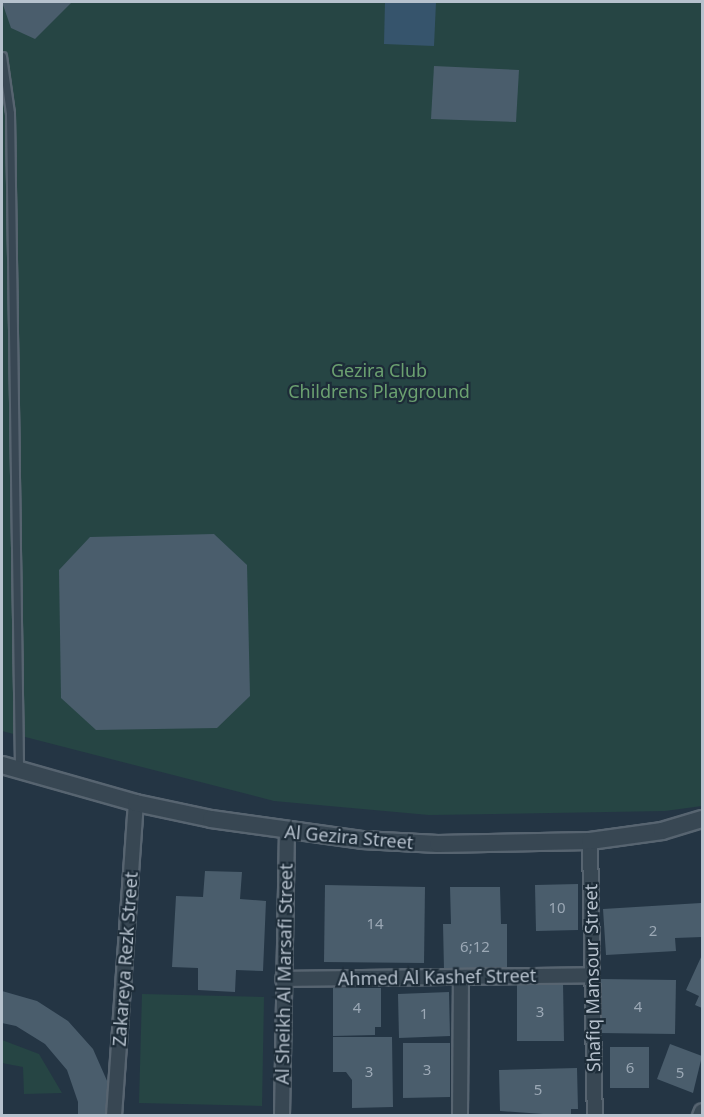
<!DOCTYPE html>
<html>
<head>
<meta charset="utf-8">
<style>
  body { margin:0 }
  #map { position:relative; width:704px; height:1117px; overflow:hidden; background:#243544; font-family:"Noto Sans",sans-serif }
  div>[style] { position:absolute }
  .green>* { inset:0; background:#264544 }
  .water>* { inset:0; background:#36546c }
  .building>* { inset:0; background:#4a5d6c }
  .roads { filter:drop-shadow(2px 0 #576470) drop-shadow(-2px 0 #576470) drop-shadow(0 2px #576470) drop-shadow(0 -2px #576470) }
  .service>* { height:7px; margin:-3.5px; padding:0 3.5px; transform-origin:3.5px; border-radius:3.5px; background:#384753 }
  .minor>* { height:14px; margin:-7px; padding:0 7px; transform-origin:7px; border-radius:7px; background:#384753 }
  .tertiary>* { height:16px; margin:-8px; padding:0 8px; transform-origin:8px; border-radius:8px; background:#384753 }
  span { translate:-50% -50%; white-space:nowrap; text-align:center; line-height:1.15; -webkit-text-stroke:4.5px #1d2c38; paint-order:stroke }
  .number-label { font-size:15px; color:#9ba8b5 }
  .number-label span { -webkit-text-stroke-width:0 }
  .park-label { font-size:18px; color:#6ba070 }
  .street-label { font-size:18px; color:#b6c1cd }
  .frame { position:absolute; inset:0; border:3px solid #b6c1cd; pointer-events:none }
</style>
</head>
<body>
<div id="map">
  <div class="green">
    <div style="clip-path:polygon(2px 2px,702px 2px,702px 806px,665px 811px,429px 815px,274px 801px,2px 731px)"></div>
    <div style="clip-path:polygon(142px 994px,264px 997px,262px 1106px,139px 1103px)"></div>
    <div style="clip-path:polygon(2px 1040px,39px 1054px,62px 1093px,24px 1094px,23px 1067px,2px 1063px)"></div>
  </div>
  <div class="water">
    <div style="clip-path:polygon(385px 2px,436px 2px,434px 46px,384px 44px)"></div>
  </div>
  <div class="building">
    <div style="clip-path:polygon(2px 2px,72px 2px,35px 39px,11px 28px)"></div>
    <div style="clip-path:polygon(434px 66px,519px 70px,516px 122px,431px 119px)"></div>
    <div style="clip-path:polygon(214px 534px,247px 565px,250px 696px,217px 728px,96px 730px,61px 698px,59px 570px,90px 537px)"></div>
    <div style="clip-path:polygon(205px 871px,242px 872px,240px 899px,266px 901px,263px 971px,236px 970px,235px 992px,198px 990px,198px 968px,172px 967px,176px 896px,203px 897px)"></div>
    <div style="clip-path:polygon(578px 884px,578px 930px,536px 931px,535px 885px)"></div>
    <div style="clip-path:polygon(325px 885px,425px 887px,424px 963px,324px 962px)"></div>
    <div style="clip-path:polygon(450px 887px,500px 887px,501px 924px,507px 924px,507px 970px,444px 970px,443px 924px,451px 924px)"></div>
    <div style="clip-path:polygon(701px 903px,702px 937px,675px 938px,676px 951px,606px 955px,603px 909px)"></div>
    <div style="clip-path:polygon(702px 955px,702px 1008px,695px 1005px,699px 996px,686px 990px)"></div>
    <div style="clip-path:polygon(601px 979px,676px 980px,675px 1034px,600px 1033px)"></div>
    <div style="clip-path:polygon(517px 983px,563px 983px,564px 1041px,517px 1041px)"></div>
    <div style="clip-path:polygon(333px 988px,381px 988px,381px 1027px,375px 1027px,375px 1035px,333px 1036px)"></div>
    <div style="clip-path:polygon(2px 991px,37px 1001px,68px 1021px,93px 1049px,108px 1083px,112px 1116px,78px 1116px,78px 1102px,67px 1070px,45px 1044px,16px 1026px,2px 1023px)"></div>
    <div style="clip-path:polygon(449px 992px,450px 1036px,399px 1038px,398px 994px)"></div>
    <div style="clip-path:polygon(333px 1037px,392px 1037px,393px 1107px,352px 1108px,352px 1080px,346px 1072px,333px 1072px)"></div>
    <div style="clip-path:polygon(403px 1043px,450px 1043px,450px 1097px,403px 1098px)"></div>
    <div style="clip-path:polygon(670px 1044px,702px 1056px,693px 1093px,657px 1079px)"></div>
    <div style="clip-path:polygon(610px 1047px,649px 1047px,649px 1088px,610px 1088px)"></div>
    <div style="clip-path:polygon(577px 1068px,578px 1109px,571px 1109px,571px 1116px,500px 1111px,499px 1070px)"></div>
  </div>
  <div class="roads">
    <div class="service">
      <div style="left:2px;top:56px;width:58px;rotate:82deg"></div>
      <div style="left:10px;top:113px;width:656px;rotate:89.21deg"></div>
    </div>
    <div class="minor">
      <div style="left:590px;top:841px;width:275px;rotate:89deg"></div>
      <div style="left:283px;top:979px;width:307px;rotate:-0.7deg"></div>
      <div style="left:114px;top:1116px;width:314px;rotate:-86deg"></div>
      <div style="left:282px;top:1116px;width:284px;rotate:-89deg"></div>
      <div style="left:460px;top:1116px;width:139px;rotate:-89.6deg"></div>
      <div style="left:700px;top:1116px;width:5px;rotate:-68deg"></div>
    </div>
    <div class="tertiary">
      <div style="left:2px;top:765px;width:139px;rotate:15.8deg"></div>
      <div style="left:136px;top:803px;width:77px;rotate:12deg"></div>
      <div style="left:211px;top:819px;width:152px;rotate:7.9deg"></div>
      <div style="left:362px;top:840px;width:76px;rotate:3deg"></div>
      <div style="left:438px;top:844px;width:152px;rotate:-1.1deg"></div>
      <div style="left:590px;top:841px;width:73px;rotate:-7.9deg"></div>
      <div style="left:662px;top:831px;width:42px;rotate:-16.7deg"></div>
    </div>
  </div>
  <div class="number-label">
    <span style="left:557px;top:908px">10</span>
    <span style="left:375px;top:924px">14</span>
    <span style="left:653px;top:931px">2</span>
    <span style="left:475px;top:947px">6;12</span>
    <span style="left:638px;top:1007px">4</span>
    <span style="left:357px;top:1008px">4</span>
    <span style="left:540px;top:1012px">3</span>
    <span style="left:424px;top:1014px">1</span>
    <span style="left:630px;top:1068px">6</span>
    <span style="left:427px;top:1070px">3</span>
    <span style="left:369px;top:1072px">3</span>
    <span style="left:680px;top:1073px">5</span>
    <span style="left:538px;top:1090px">5</span>
  </div>
  <div class="park-label">
    <span style="left:379px;top:381px">Gezira Club<br>Childrens Playground</span>
  </div>
  <div class="street-label">
    <span style="left:349px;top:837px;rotate:5deg">Al Gezira Street</span>
    <span style="left:125px;top:959px;rotate:-86deg">Zakareya Rezk Street</span>
    <span style="left:284px;top:974px;rotate:-89deg">Al Sheikh Al Marsafi Street</span>
    <span style="left:437px;top:977px;rotate:-1deg">Ahmed Al Kashef Street</span>
    <span style="left:592px;top:978px;rotate:-91deg">Shafiq Mansour Street</span>
  </div>
  <div class="frame"></div>
</div>
</body>
</html>
